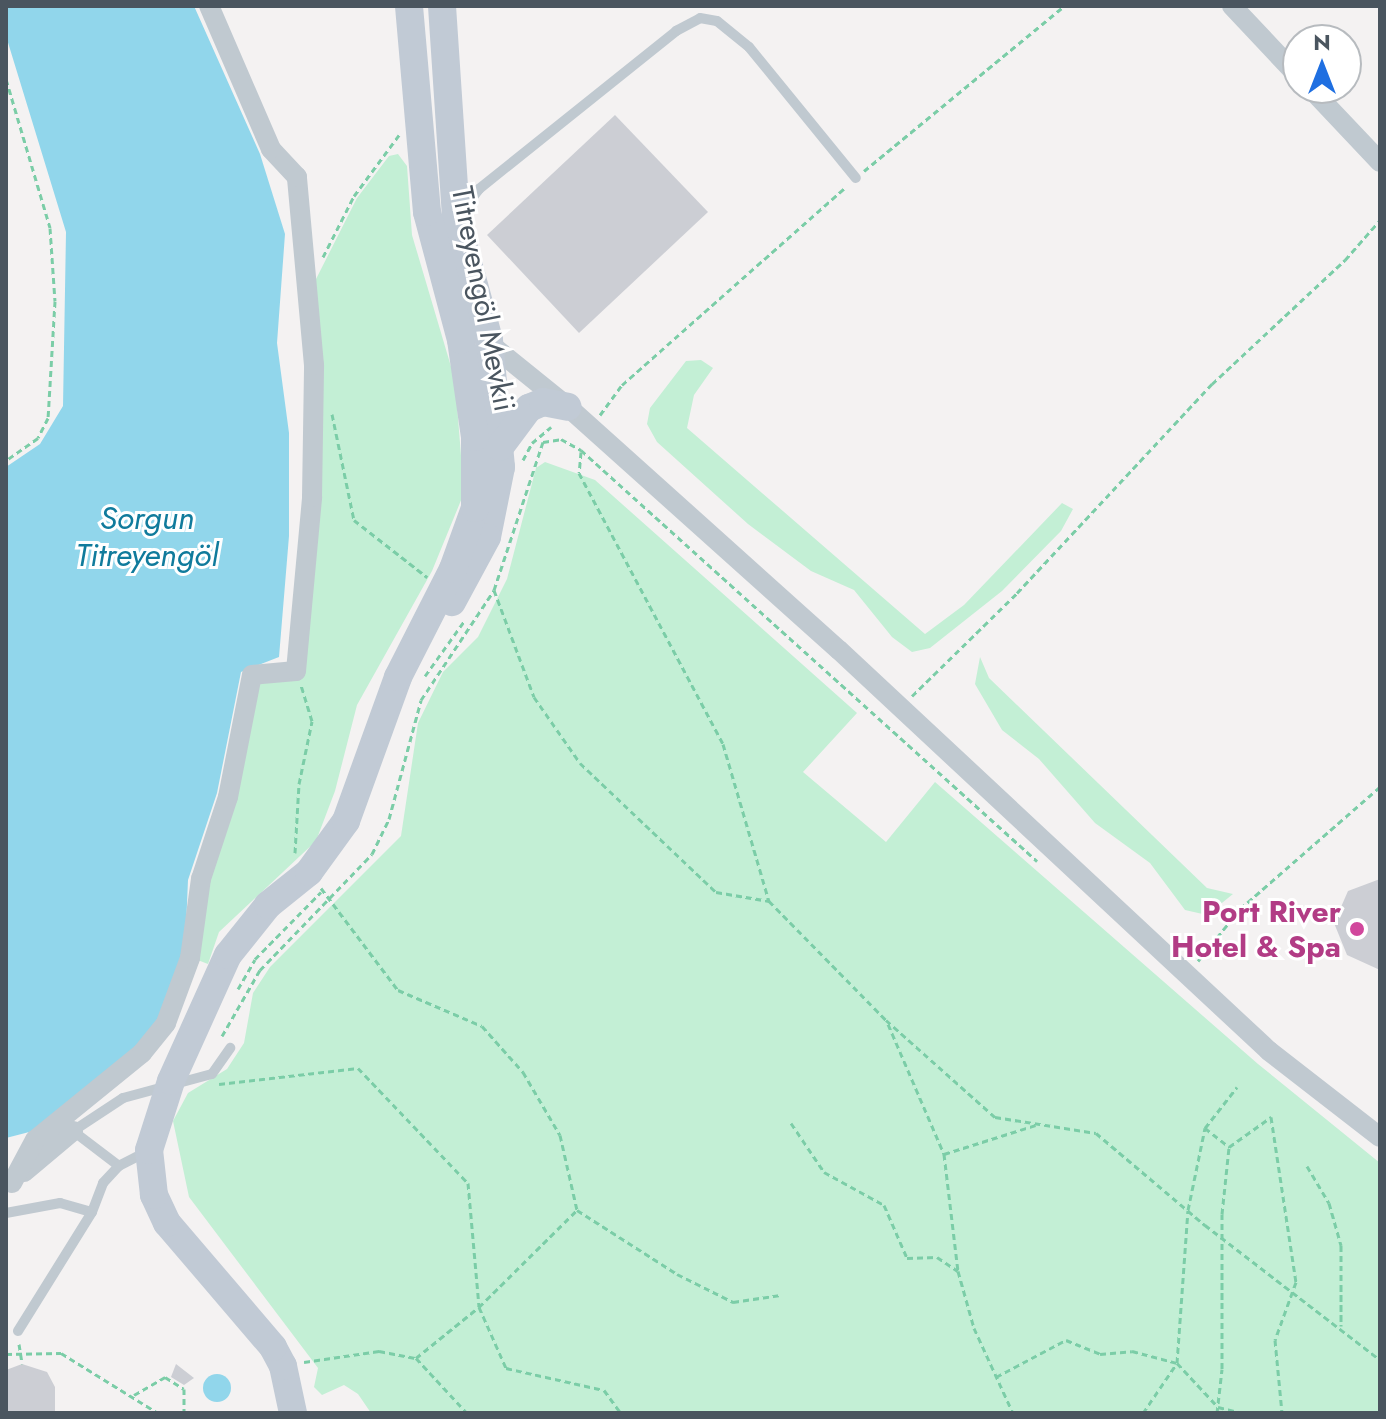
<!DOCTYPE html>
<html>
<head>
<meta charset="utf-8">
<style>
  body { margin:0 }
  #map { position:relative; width:1386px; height:1419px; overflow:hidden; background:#f4f2f2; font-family:Jost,sans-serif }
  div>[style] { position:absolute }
  .green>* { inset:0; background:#c3efd5 }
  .water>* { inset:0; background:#91d6eb }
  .round { border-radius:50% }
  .building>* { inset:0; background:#ccced4 }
  .path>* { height:3px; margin-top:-1.5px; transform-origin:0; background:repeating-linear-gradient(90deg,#7bcda7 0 6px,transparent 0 10px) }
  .lane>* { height:10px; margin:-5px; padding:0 5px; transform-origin:5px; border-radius:5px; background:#c0c9d0 }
  .street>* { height:20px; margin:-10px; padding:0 10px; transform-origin:10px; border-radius:10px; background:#c0c9d0 }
  .secondary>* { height:28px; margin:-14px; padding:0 14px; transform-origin:14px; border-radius:14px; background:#c1cad5 }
  .dots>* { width:22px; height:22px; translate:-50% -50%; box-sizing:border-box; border:4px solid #fff; border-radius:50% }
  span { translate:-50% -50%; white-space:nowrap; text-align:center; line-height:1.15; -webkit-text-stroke:6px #fff; paint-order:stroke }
  .street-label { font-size:30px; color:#4a555f }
  .hotel-label { font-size:30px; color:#b23c85; font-weight:700 }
  .right { translate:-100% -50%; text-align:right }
  .water-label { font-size:32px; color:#107b9c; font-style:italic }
  .frame { position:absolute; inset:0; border:8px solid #4a555f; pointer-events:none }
  .north { position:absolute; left:1282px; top:24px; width:80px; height:80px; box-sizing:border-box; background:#fff; border:2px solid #b7bbbf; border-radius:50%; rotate:0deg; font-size:22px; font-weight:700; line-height:32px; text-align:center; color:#4a555f }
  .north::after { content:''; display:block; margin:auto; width:28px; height:36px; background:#1f6fe1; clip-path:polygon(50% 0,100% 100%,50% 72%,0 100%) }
</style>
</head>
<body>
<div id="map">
  <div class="green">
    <div style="clip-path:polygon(398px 154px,407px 166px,412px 235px,455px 380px,464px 493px,432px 571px,357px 705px,335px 791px,316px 841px,219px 932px,208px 964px,195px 959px,205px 877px,256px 681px,300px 676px,312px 287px,357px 198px,389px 156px)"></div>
    <div style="clip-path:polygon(701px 360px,713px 368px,694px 395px,687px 428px,925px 634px,964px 605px,1062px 503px,1073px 509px,1061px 531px,1002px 591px,930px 648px,912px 652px,892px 637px,854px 590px,811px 571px,748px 524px,657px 442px,647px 424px,650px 408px,686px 361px)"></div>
    <div style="clip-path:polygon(545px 462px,595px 480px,857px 713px,803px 772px,886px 842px,935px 782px,1258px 1064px,1380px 1163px,1380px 1413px,371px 1413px,358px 1394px,344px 1385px,322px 1395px,314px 1387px,318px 1368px,189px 1197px,173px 1121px,188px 1093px,227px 1069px,244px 1043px,253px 993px,270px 967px,401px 836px,418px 723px,443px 672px,478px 637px,507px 579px,536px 468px)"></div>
    <div style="clip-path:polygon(980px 657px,989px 678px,1207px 888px,1233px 894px,1207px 915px,1185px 910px,1150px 863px,1095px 823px,1039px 759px,1002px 730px,975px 684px)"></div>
  </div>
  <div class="water">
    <div style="clip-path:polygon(6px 6px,194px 6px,260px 154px,285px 234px,277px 343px,289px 433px,289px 536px,279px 657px,241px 672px,217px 793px,188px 880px,185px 951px,173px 993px,150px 1036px,37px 1130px,6px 1138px,6px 467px,40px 444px,63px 406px,66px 232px,6px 36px)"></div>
    <div class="round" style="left:203px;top:1374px;width:28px;height:28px"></div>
  </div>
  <div class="building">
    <div style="clip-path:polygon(615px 115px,708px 212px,579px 333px,487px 235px)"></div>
    <div style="clip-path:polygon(1380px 879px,1380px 970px,1347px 955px,1334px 923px,1348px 891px)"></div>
    <div style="clip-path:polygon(22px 1364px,47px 1372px,55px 1387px,55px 1413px,6px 1413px,6px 1370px)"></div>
    <div style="clip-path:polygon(176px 1364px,194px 1378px,184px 1385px,171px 1377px)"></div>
  </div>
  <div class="path">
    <div style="left:6px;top:79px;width:155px;rotate:73.5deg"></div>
    <div style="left:50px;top:228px;width:73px;rotate:86.1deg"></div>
    <div style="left:55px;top:301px;width:117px;rotate:93.4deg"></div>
    <div style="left:48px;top:418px;width:22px;rotate:117deg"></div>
    <div style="left:38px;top:438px;width:39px;rotate:145deg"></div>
    <div style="left:864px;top:171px;width:259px;rotate:-39.5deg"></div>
    <div style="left:323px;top:257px;width:68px;rotate:-63.1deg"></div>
    <div style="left:354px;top:196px;width:76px;rotate:-53.6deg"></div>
    <div style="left:332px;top:414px;width:108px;rotate:78.3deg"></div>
    <div style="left:354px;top:520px;width:93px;rotate:38deg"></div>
    <div style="left:600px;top:415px;width:37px;rotate:-54deg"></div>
    <div style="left:622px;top:385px;width:299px;rotate:-41.5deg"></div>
    <div style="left:581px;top:452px;width:21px;rotate:95deg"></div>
    <div style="left:579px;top:473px;width:307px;rotate:62deg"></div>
    <div style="left:723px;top:744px;width:164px;rotate:73.7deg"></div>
    <div style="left:523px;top:460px;width:19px;rotate:-62deg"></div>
    <div style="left:532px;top:443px;width:25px;rotate:-40deg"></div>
    <div style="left:494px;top:590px;width:114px;rotate:69.5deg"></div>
    <div style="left:534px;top:697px;width:80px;rotate:55.1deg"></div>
    <div style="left:580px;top:763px;width:187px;rotate:43.5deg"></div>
    <div style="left:716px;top:892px;width:54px;rotate:9.6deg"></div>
    <div style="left:769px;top:901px;width:167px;rotate:45.5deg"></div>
    <div style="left:886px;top:1020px;width:146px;rotate:41.7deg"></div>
    <div style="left:995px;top:1117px;width:102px;rotate:9deg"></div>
    <div style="left:1096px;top:1133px;width:143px;rotate:40.2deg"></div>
    <div style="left:1205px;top:1225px;width:221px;rotate:37.6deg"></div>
    <div style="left:425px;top:676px;width:69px;rotate:-54.5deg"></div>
    <div style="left:912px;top:696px;width:147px;rotate:-44.4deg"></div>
    <div style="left:1017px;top:593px;width:286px;rotate:-47deg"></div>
    <div style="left:1212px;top:384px;width:182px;rotate:-43deg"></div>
    <div style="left:1345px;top:260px;width:53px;rotate:-48.8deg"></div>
    <div style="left:295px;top:853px;width:69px;rotate:-86.7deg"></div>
    <div style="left:299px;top:784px;width:64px;rotate:-78.3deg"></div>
    <div style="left:312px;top:721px;width:37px;rotate:-107deg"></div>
    <div style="left:321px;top:888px;width:128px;rotate:53deg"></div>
    <div style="left:398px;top:990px;width:91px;rotate:23.2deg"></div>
    <div style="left:482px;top:1026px;width:62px;rotate:48.3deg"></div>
    <div style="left:523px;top:1072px;width:73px;rotate:59.6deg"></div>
    <div style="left:560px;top:1135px;width:77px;rotate:77.2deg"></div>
    <div style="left:577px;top:1210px;width:119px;rotate:32.6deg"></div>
    <div style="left:677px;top:1274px;width:63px;rotate:26.6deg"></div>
    <div style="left:733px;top:1302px;width:48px;rotate:-8.5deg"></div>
    <div style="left:1198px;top:961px;width:67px;rotate:-51.1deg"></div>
    <div style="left:1240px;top:909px;width:186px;rotate:-41.1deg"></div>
    <div style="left:238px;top:989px;width:34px;rotate:-60deg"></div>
    <div style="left:255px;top:959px;width:94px;rotate:-45.4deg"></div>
    <div style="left:888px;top:1024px;width:142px;rotate:66.7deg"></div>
    <div style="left:944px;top:1154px;width:118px;rotate:83.2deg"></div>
    <div style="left:958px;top:1271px;width:59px;rotate:74.3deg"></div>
    <div style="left:974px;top:1328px;width:94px;rotate:65.4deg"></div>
    <div style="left:222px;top:1036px;width:76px;rotate:-60.1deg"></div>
    <div style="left:260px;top:970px;width:161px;rotate:-46deg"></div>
    <div style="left:372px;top:854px;width:39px;rotate:-64deg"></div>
    <div style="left:389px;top:819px;width:123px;rotate:-74.9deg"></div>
    <div style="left:421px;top:700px;width:132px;rotate:-56.4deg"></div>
    <div style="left:494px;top:590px;width:156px;rotate:-71.7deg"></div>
    <div style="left:543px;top:442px;width:18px;rotate:-9deg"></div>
    <div style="left:561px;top:439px;width:23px;rotate:29deg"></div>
    <div style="left:581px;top:450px;width:614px;rotate:42.03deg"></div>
    <div style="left:219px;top:1084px;width:140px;rotate:-6.6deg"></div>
    <div style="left:358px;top:1068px;width:159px;rotate:46.3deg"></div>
    <div style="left:468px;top:1183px;width:124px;rotate:84.9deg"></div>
    <div style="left:479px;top:1307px;width:67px;rotate:66.1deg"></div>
    <div style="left:506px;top:1368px;width:100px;rotate:12.7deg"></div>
    <div style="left:604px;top:1390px;width:29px;rotate:54deg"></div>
    <div style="left:791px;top:1123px;width:59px;rotate:56deg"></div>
    <div style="left:824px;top:1172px;width:68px;rotate:28.8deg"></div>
    <div style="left:884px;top:1205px;width:58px;rotate:66.5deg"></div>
    <div style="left:907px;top:1258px;width:30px;rotate:-2deg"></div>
    <div style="left:937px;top:1257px;width:25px;rotate:34deg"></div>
    <div style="left:1205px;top:1128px;width:31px;rotate:38deg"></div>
    <div style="left:1229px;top:1147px;width:52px;rotate:-35.5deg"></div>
    <div style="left:1271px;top:1117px;width:167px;rotate:81.4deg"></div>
    <div style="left:1296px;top:1282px;width:62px;rotate:109.9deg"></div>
    <div style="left:1275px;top:1340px;width:73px;rotate:84.5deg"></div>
    <div style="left:944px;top:1154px;width:96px;rotate:-17.5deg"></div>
    <div style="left:1307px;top:1166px;width:43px;rotate:59.3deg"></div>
    <div style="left:1329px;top:1203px;width:44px;rotate:74.1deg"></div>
    <div style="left:1341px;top:1245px;width:81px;rotate:90deg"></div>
    <div style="left:19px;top:1344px;width:20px;rotate:81deg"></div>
    <div style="left:6px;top:1354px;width:55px;rotate:-1deg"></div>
    <div style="left:61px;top:1353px;width:114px;rotate:31.7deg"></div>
    <div style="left:416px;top:1358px;width:81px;rotate:-39deg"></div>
    <div style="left:479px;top:1307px;width:138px;rotate:-44.7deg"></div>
    <div style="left:304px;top:1362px;width:76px;rotate:-8.3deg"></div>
    <div style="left:379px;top:1351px;width:38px;rotate:11deg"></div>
    <div style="left:416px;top:1358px;width:75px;rotate:47.2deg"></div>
    <div style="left:996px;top:1377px;width:79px;rotate:-27.9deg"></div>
    <div style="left:1066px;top:1340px;width:37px;rotate:22deg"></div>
    <div style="left:1100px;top:1354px;width:32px;rotate:-5deg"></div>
    <div style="left:1132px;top:1351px;width:47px;rotate:14.9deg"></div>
    <div style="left:1177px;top:1363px;width:60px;rotate:47deg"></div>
    <div style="left:1218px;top:1407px;width:25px;rotate:14deg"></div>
    <div style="left:134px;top:1395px;width:36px;rotate:-30deg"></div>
    <div style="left:165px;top:1377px;width:22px;rotate:32deg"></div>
    <div style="left:184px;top:1389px;width:24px;rotate:90deg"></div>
    <div style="left:1143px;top:1413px;width:60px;rotate:-55.8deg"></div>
    <div style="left:1177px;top:1363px;width:153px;rotate:-85.9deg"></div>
    <div style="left:1188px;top:1210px;width:84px;rotate:-78.3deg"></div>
    <div style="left:1205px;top:1128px;width:52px;rotate:-52deg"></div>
    <div style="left:1217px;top:1413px;width:44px;rotate:-83.5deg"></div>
    <div style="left:1222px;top:1369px;width:155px;rotate:-90deg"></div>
    <div style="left:1222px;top:1214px;width:67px;rotate:-84deg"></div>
  </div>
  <div class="lane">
    <div style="left:462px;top:211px;width:28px;rotate:-52deg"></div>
    <div style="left:479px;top:189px;width:253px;rotate:-38.7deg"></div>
    <div style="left:676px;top:31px;width:27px;rotate:-28deg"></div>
    <div style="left:700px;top:18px;width:17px;rotate:10deg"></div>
    <div style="left:717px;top:21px;width:41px;rotate:39.1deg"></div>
    <div style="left:749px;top:47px;width:169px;rotate:50.8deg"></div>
    <div style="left:148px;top:1151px;width:33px;rotate:153deg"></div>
    <div style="left:119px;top:1166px;width:58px;rotate:-142.7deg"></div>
    <div style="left:73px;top:1131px;width:60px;rotate:-33.4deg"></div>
    <div style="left:123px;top:1098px;width:92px;rotate:-15.1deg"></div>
    <div style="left:212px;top:1074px;width:32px;rotate:-55deg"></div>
    <div style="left:6px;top:1213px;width:55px;rotate:-10.5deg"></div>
    <div style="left:60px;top:1203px;width:33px;rotate:16deg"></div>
    <div style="left:18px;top:1331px;width:140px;rotate:-58.1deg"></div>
    <div style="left:92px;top:1212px;width:31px;rotate:-69deg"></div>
    <div style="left:103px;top:1183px;width:23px;rotate:-47deg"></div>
  </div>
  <div class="street">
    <div style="left:1232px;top:6px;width:96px;rotate:46.7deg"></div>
    <div style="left:1310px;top:88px;width:102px;rotate:46.6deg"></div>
    <div style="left:485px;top:340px;width:107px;rotate:38.9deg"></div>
    <div style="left:568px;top:407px;width:364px;rotate:41.9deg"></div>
    <div style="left:839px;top:650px;width:588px;rotate:43deg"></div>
    <div style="left:1269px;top:1051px;width:140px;rotate:37.8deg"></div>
    <div style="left:24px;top:1172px;width:64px;rotate:-39.9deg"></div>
    <div style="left:12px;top:1183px;width:49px;rotate:-61.9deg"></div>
    <div style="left:35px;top:1140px;width:138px;rotate:-39.1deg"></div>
    <div style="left:142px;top:1053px;width:38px;rotate:-51deg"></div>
    <div style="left:166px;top:1023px;width:69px;rotate:-69.7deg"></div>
    <div style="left:190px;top:958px;width:80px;rotate:-82.1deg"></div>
    <div style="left:201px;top:879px;width:86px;rotate:-71.8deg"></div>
    <div style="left:228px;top:797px;width:124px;rotate:-78.9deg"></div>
    <div style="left:252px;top:675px;width:44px;rotate:-5.2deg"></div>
    <div style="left:296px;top:671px;width:175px;rotate:-84.7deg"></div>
    <div style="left:312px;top:497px;width:132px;rotate:-89.1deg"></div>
    <div style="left:314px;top:365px;width:189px;rotate:-95.2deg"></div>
    <div style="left:297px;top:177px;width:38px;rotate:-133deg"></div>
    <div style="left:271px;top:149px;width:156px;rotate:-113.4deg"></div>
  </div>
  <div class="secondary">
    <div style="left:442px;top:6px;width:213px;rotate:86.2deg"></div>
    <div style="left:456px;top:219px;width:125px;rotate:74.7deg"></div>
    <div style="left:489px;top:340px;width:128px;rotate:84.6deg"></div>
    <div style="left:501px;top:467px;width:71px;rotate:101.3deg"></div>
    <div style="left:487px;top:537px;width:74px;rotate:118.3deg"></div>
    <div style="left:500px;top:447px;width:49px;rotate:-53.4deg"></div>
    <div style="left:529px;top:408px;width:15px;rotate:-23deg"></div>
    <div style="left:543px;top:402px;width:25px;rotate:11deg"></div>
    <div style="left:293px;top:1413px;width:48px;rotate:-102deg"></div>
    <div style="left:283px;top:1366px;width:21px;rotate:-118deg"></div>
    <div style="left:273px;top:1347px;width:163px;rotate:-130.5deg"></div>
    <div style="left:167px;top:1223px;width:31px;rotate:-115deg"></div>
    <div style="left:154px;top:1195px;width:45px;rotate:-96.3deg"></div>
    <div style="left:149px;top:1150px;width:72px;rotate:-72.3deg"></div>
    <div style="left:171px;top:1081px;width:138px;rotate:-65.7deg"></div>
    <div style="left:228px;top:955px;width:64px;rotate:-51.3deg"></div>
    <div style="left:268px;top:905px;width:53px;rotate:-38.8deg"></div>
    <div style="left:309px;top:872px;width:63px;rotate:-54deg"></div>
    <div style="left:346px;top:821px;width:153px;rotate:-70.1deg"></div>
    <div style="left:398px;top:677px;width:121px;rotate:-63deg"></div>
    <div style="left:453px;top:569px;width:65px;rotate:-70.2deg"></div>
    <div style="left:475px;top:508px;width:71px;rotate:-90deg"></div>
    <div style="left:475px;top:437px;width:98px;rotate:-98.2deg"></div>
    <div style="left:461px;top:340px;width:132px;rotate:-104.9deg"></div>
    <div style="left:427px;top:212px;width:207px;rotate:-95deg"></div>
  </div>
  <div class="dots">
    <div style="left:1357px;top:929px;background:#d1479c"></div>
  </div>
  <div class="street-label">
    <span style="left:483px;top:299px;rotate:79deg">Titreyengöl Mevkii</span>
  </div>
  <div class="hotel-label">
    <span class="right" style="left:1341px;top:929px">Port River<br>Hotel &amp; Spa</span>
  </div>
  <div class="water-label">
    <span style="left:147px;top:537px">Sorgun<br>Titreyengöl</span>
  </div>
  <div class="frame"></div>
  <div class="north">N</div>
</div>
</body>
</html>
